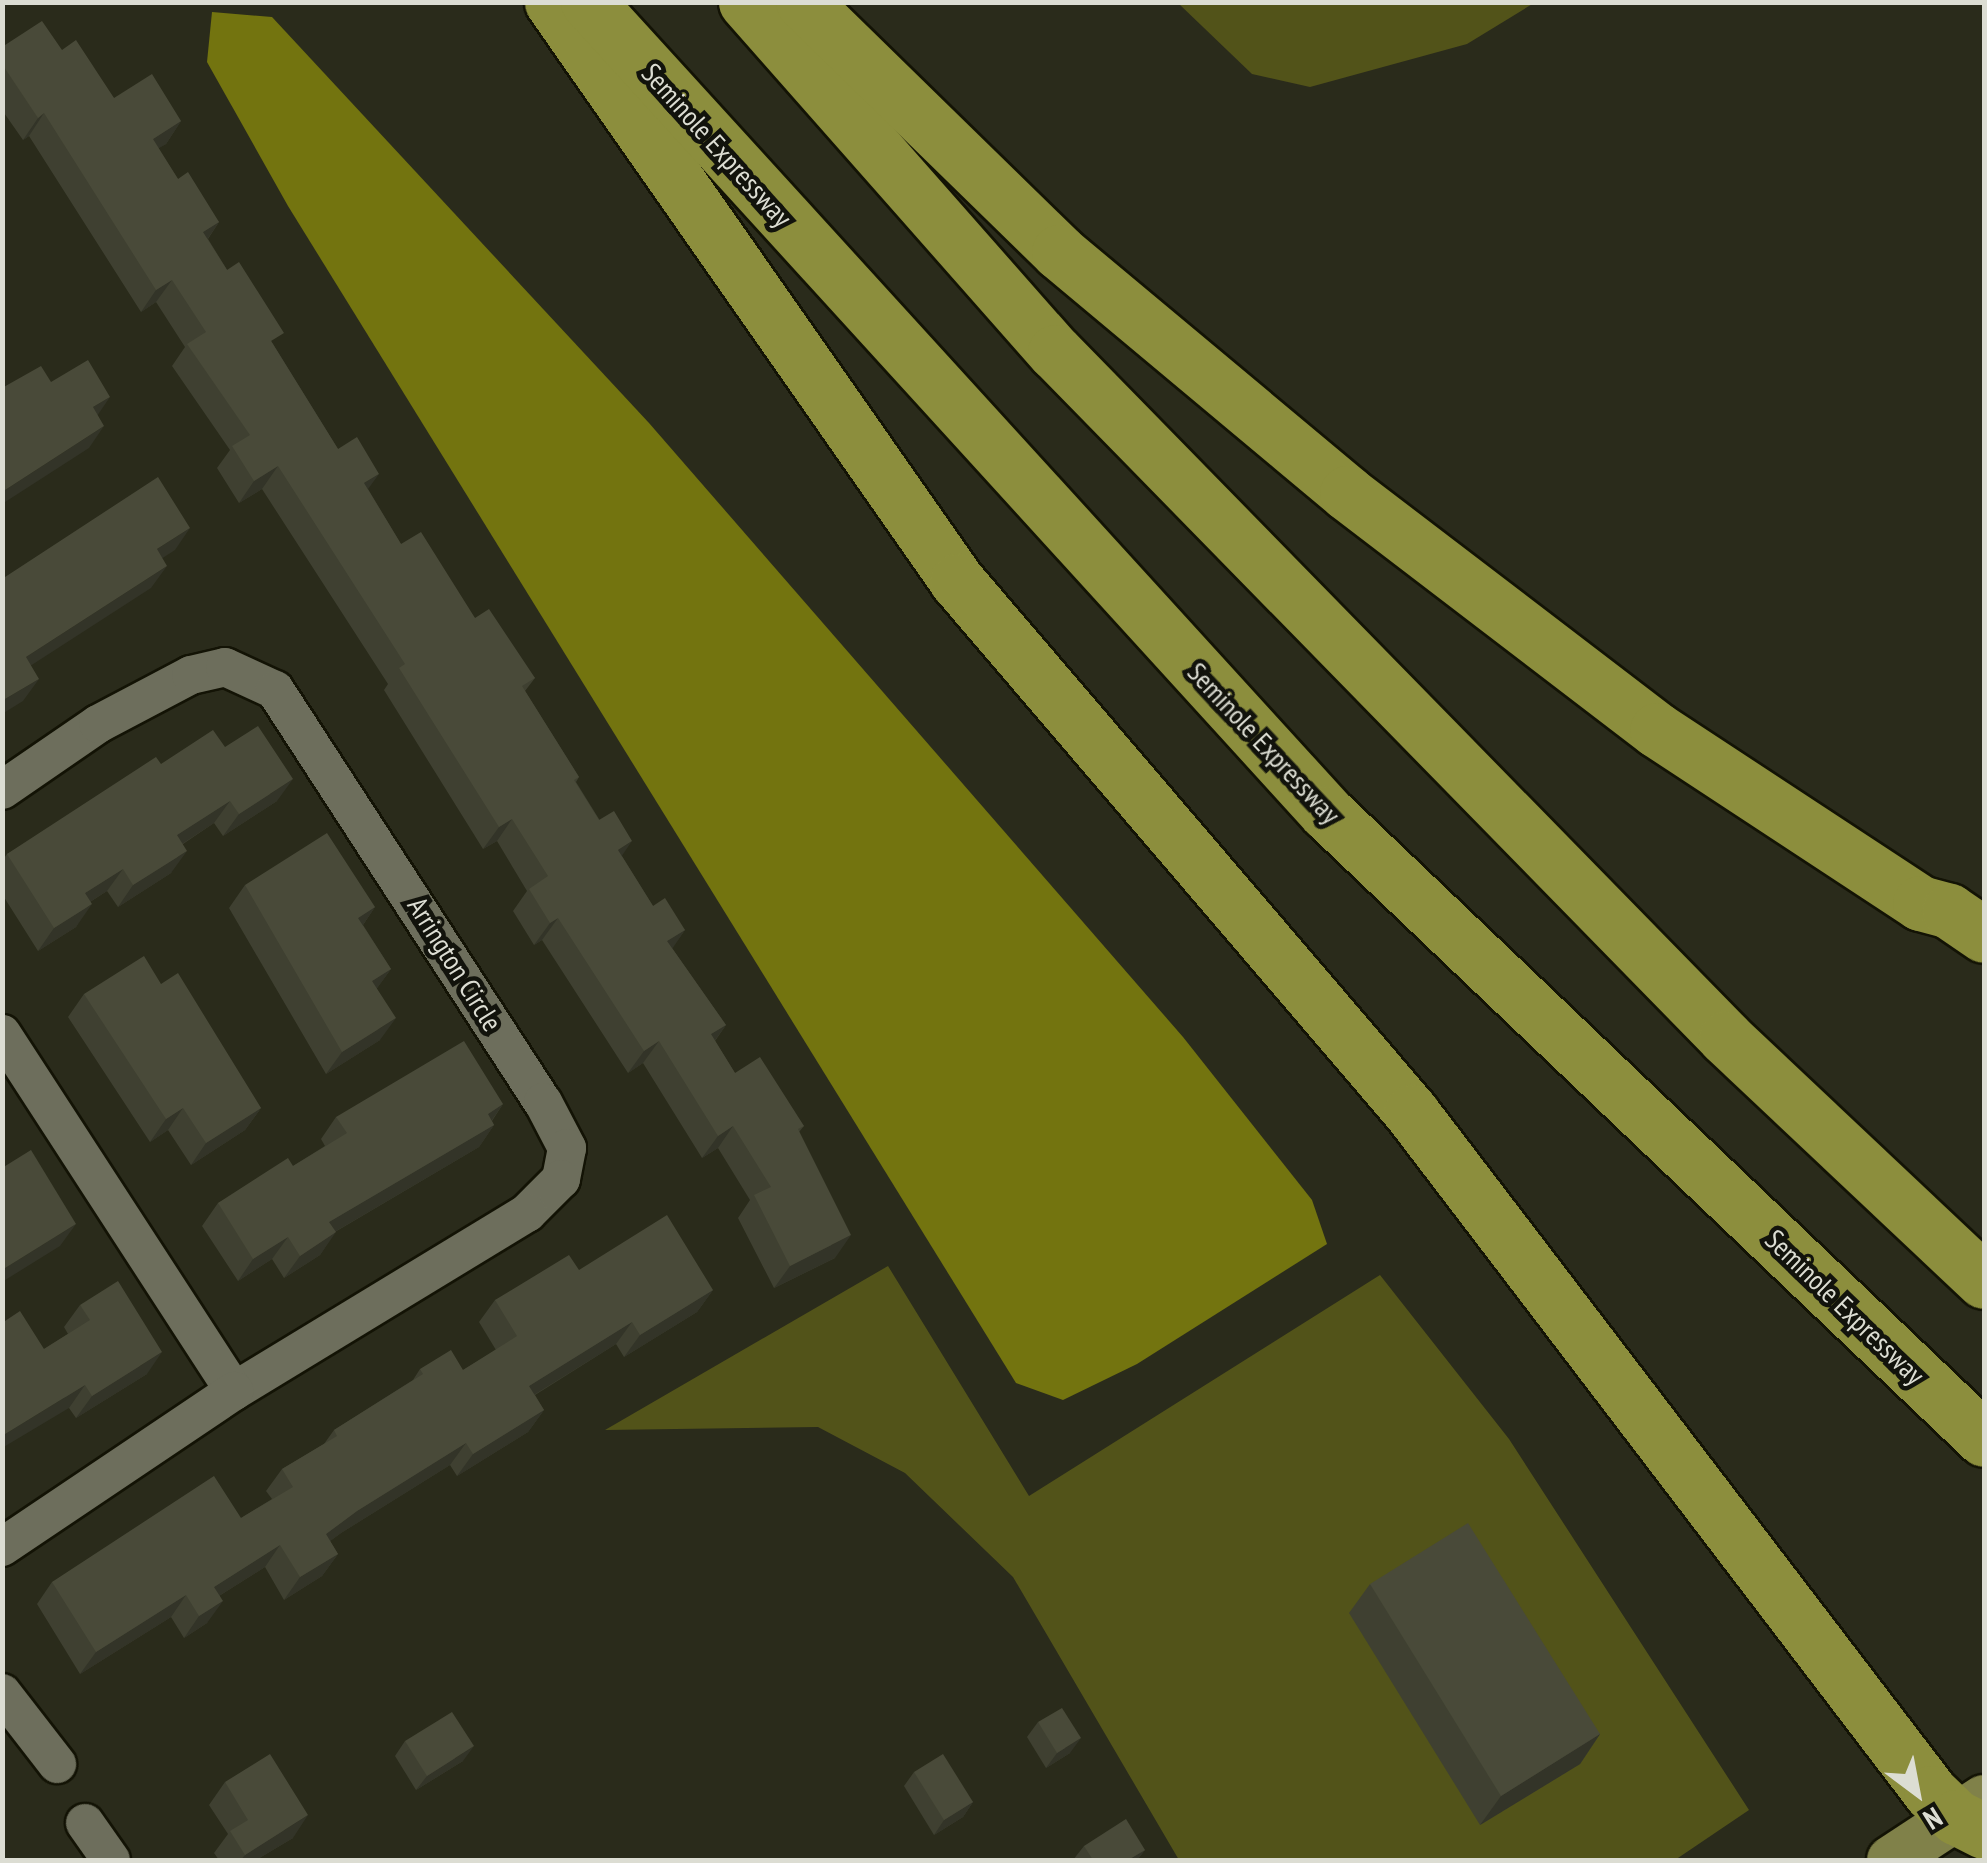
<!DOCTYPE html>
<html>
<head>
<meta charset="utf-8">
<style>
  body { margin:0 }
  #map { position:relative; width:1987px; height:1863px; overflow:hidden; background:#2a2b1b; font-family:"PT Sans Narrow",sans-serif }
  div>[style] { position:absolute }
  .green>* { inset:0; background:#525319 }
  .water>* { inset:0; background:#73740f }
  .roads { filter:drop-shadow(2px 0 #131305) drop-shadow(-2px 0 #131305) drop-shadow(0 2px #131305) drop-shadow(0 -2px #131305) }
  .minor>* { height:38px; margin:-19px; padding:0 19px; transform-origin:19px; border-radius:19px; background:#6d6e5c }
  .major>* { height:48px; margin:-24px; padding:0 24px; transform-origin:24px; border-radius:24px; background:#808149 }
  .highway>* { height:55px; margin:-27.5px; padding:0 27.5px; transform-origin:27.5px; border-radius:27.5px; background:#8c8e3d }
  .wall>* { inset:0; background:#3f4031 }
  .shaded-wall>* { inset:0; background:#333428 }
  .building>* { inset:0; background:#494a39 }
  span { translate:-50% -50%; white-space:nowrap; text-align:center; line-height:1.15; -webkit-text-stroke:9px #12130c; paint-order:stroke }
  .street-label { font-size:28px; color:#dcddd3 }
  .frame { position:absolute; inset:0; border:5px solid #dcddd3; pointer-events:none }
  .north { position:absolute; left:1867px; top:1743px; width:100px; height:100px; -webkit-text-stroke:8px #12130c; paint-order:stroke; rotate:148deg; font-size:28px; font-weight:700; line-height:40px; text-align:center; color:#dcddd3 }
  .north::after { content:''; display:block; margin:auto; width:35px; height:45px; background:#dcddd3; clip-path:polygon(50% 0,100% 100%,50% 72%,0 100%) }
</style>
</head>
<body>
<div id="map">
  <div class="green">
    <div style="clip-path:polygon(1178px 3px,1534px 3px,1467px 44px,1310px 87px,1252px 74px)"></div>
    <div style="clip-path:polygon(888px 1266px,1029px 1496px,1380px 1275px,1509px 1439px,1749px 1810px,1675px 1860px,1179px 1860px,1013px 1577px,905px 1473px,818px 1427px,605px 1430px)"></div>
  </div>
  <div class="water">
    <div style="clip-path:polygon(212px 12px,272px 17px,649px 423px,1183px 1037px,1312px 1200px,1327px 1244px,1137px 1364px,1063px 1400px,1016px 1383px,288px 206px,207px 62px)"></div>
  </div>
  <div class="roads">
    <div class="minor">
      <div style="left:2px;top:790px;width:116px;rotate:-34.5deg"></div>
      <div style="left:98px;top:724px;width:105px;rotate:-27.8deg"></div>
      <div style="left:191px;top:675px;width:35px;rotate:-13deg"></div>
      <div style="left:225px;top:667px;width:55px;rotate:24.7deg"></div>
      <div style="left:275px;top:690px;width:491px;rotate:57deg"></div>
      <div style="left:543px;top:1102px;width:52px;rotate:62.4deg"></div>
      <div style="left:567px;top:1148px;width:32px;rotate:101deg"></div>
      <div style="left:561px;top:1179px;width:48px;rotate:135deg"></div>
      <div style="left:527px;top:1213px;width:343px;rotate:148.7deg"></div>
      <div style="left:234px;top:1391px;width:426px;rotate:-123deg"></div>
      <div style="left:2px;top:1547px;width:280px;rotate:-33.9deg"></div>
      <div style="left:2px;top:1693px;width:90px;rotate:52.2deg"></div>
      <div style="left:85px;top:1823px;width:45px;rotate:54.9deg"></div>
    </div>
    <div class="major">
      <div style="left:1891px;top:1860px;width:111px;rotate:-33.3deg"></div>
    </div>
    <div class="highway">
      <div style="left:552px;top:2px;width:707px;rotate:55.03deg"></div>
      <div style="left:957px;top:581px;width:699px;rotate:49.47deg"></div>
      <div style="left:1411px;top:1112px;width:857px;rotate:52.64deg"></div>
      <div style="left:1931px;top:1793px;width:35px;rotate:44deg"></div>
      <div style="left:1956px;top:1817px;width:31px;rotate:27deg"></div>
      <div style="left:588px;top:2px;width:1097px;rotate:47.66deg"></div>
      <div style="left:1327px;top:813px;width:907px;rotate:43.62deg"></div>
      <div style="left:746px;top:2px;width:467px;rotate:48.6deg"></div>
      <div style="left:1055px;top:352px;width:960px;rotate:45.63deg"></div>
      <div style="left:1726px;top:1038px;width:354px;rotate:43.3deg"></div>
      <div style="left:803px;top:2px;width:358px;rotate:44.3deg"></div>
      <div style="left:1059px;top:252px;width:376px;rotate:39.9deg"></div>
      <div style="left:1347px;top:493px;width:390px;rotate:37.4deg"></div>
      <div style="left:1657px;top:730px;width:315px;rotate:33.3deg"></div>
      <div style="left:1920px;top:903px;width:30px;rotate:15deg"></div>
      <div style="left:1949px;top:911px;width:42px;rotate:34.4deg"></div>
    </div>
  </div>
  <div class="wall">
    <div style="clip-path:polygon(2px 47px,62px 50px,114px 98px,181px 121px,166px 144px,158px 148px,178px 179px,219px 222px,208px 239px,338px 449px,368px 489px,401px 544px,535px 678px,525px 691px,579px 777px,576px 782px,653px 906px,685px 930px,672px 948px,726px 1025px,715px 1041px,735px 1073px,804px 1126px,799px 1132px,835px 1258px,774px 1288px,738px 1218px,750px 1200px,718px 1148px,702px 1158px,643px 1063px,628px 1073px,542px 940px,534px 945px,513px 911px,527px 891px,497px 841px,483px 849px,384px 690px,388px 684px,262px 489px,239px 503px,217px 468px,230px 450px,172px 366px,185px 347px,156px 302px,141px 312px,29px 136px,23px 140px,2px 110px)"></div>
    <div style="clip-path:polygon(225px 747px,277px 801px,223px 836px,214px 823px,183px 844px,171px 873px,118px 907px,107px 891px,90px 902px,76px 927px,38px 951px,2px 894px,2px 861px,7px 854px,161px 764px)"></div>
    <div style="clip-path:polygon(245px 885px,375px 907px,363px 925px,391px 969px,377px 988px,380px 1040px,326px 1074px,229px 908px)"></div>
    <div style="clip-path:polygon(161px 984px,261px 1108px,245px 1130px,191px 1165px,168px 1130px,150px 1142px,68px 1017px,84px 994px)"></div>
    <div style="clip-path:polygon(503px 1104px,492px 1121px,494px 1125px,479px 1147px,335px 1232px,320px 1255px,284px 1278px,272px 1259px,238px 1281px,202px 1226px,218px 1203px,293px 1166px,325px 1146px,321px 1139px,336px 1117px)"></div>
    <div style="clip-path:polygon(579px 1270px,713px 1290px,697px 1312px,624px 1357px,616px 1344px,535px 1395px,544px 1410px,528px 1432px,457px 1476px,450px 1465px,341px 1533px,330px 1541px,338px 1554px,322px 1576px,284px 1600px,265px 1567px,219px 1596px,207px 1623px,184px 1638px,171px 1617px,80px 1674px,37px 1604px,52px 1582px,241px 1518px,272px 1499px,266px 1491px,282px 1469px,324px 1444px,334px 1430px,413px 1380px,420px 1369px,463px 1370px,496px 1350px,479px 1322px,495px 1300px)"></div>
    <div style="clip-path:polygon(80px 1305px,147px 1374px,76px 1418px,69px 1408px,44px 1349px,68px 1334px,64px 1327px)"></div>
    <div style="clip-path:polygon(1370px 1584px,1600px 1734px,1580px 1764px,1480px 1825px,1349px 1613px)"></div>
    <div style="clip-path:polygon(1038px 1722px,1070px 1753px,1046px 1768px,1027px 1737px)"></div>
    <div style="clip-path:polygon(405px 1741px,463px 1761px,416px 1790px,395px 1756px)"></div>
    <div style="clip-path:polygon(914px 1772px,973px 1802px,963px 1817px,934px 1835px,904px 1786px)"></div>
    <div style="clip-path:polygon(225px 1782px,293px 1838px,256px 1860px,219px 1860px,214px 1853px,228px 1834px,209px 1805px)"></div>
    <div style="clip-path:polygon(1084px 1846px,1145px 1850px,1137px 1860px,1073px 1860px)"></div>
  </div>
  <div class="shaded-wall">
    <div style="clip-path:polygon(44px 113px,29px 136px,23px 140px,38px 118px)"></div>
    <div style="clip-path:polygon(181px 121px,166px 144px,137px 161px,153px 139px)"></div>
    <div style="clip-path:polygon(219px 222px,204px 244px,203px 232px)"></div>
    <div style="clip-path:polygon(172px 280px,156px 302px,141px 312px,156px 290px)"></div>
    <div style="clip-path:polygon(110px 397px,95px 419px,93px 407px)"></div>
    <div style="clip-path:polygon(104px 426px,89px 448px,2px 504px,2px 492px)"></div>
    <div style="clip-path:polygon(278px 466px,262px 489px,239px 503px,254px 481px)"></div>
    <div style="clip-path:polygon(379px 474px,363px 496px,364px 483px)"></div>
    <div style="clip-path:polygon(190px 528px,175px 550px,141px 572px,157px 549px)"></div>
    <div style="clip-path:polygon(167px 566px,151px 588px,10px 679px,26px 657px)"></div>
    <div style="clip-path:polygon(39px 679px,23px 701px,2px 714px,2px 703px,5px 699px)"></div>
    <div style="clip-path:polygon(293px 779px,277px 801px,223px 836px,239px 814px)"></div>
    <div style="clip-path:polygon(230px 801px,214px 823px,162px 857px,177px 835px)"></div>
    <div style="clip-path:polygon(512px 819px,497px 841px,483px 849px,499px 827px)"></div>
    <div style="clip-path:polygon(632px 841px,617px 863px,618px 850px)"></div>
    <div style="clip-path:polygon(187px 851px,171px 873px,118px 907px,133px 885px)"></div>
    <div style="clip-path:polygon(123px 869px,107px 891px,69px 915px,85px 893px)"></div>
    <div style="clip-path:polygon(92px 904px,76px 927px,38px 951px,54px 928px)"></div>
    <div style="clip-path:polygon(375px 907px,360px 929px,358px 918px)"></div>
    <div style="clip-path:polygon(558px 918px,542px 940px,534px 945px,550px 923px)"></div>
    <div style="clip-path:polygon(685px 930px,670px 952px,667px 941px)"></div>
    <div style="clip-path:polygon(391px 969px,375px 991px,372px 981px)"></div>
    <div style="clip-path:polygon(396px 1018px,380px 1040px,326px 1074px,342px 1052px)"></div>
    <div style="clip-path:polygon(726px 1025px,710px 1047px,711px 1034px)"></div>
    <div style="clip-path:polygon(659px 1041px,643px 1063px,628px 1073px,644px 1051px)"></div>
    <div style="clip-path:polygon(503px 1104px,487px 1127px,488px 1114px)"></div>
    <div style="clip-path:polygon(183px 1108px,168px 1130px,150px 1142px,166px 1119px)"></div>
    <div style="clip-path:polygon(261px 1108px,245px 1130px,191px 1165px,206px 1143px)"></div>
    <div style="clip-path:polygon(494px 1125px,479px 1147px,314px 1244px,329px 1222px)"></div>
    <div style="clip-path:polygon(733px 1126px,718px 1148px,702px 1158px,718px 1136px)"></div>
    <div style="clip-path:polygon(76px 1224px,60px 1246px,2px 1282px,2px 1270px)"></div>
    <div style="clip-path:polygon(336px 1232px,320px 1255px,284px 1278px,300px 1256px)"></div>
    <div style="clip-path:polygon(851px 1235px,835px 1258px,774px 1288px,790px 1266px)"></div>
    <div style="clip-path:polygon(288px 1237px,272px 1259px,238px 1281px,253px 1259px)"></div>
    <div style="clip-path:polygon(713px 1290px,697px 1312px,624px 1357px,640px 1335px)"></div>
    <div style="clip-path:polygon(632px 1322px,616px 1344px,513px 1408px,529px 1386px)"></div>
    <div style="clip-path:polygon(162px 1352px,147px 1374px,76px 1418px,92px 1396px)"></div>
    <div style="clip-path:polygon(85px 1385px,69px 1408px,2px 1448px,2px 1436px)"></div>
    <div style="clip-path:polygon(544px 1410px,528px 1432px,457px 1476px,473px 1454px)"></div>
    <div style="clip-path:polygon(466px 1443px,450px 1465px,341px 1533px,310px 1556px,326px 1534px,357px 1511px)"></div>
    <div style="clip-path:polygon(280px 1545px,265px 1567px,198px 1609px,214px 1587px)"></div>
    <div style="clip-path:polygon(338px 1554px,322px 1576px,284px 1600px,300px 1577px)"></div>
    <div style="clip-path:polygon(186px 1595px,171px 1617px,80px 1674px,96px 1652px)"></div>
    <div style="clip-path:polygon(223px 1601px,207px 1623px,184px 1638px,199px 1616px)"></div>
    <div style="clip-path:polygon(1600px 1734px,1580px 1764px,1480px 1825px,1501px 1796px)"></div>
    <div style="clip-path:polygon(1081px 1738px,1070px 1753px,1046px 1768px,1057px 1753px)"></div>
    <div style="clip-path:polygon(474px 1746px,463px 1761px,416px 1790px,427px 1776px)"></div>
    <div style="clip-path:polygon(973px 1802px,963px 1817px,934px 1835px,944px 1820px)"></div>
    <div style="clip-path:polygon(308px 1815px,293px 1838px,256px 1860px,241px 1860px,245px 1855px)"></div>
    <div style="clip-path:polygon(1145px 1850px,1137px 1860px,1128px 1860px)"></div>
  </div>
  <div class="building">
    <div style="clip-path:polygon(42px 21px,62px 50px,76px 40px,114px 98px,152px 74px,181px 121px,153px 139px,178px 179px,188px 172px,219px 222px,203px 232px,227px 270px,239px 262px,284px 333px,271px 341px,338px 449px,357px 437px,379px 474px,364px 483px,401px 544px,421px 532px,475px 618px,489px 609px,535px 678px,522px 686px,579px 777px,574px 780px,599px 820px,614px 811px,632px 841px,618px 850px,653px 906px,665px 898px,685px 930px,667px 941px,726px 1025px,711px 1034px,735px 1073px,760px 1057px,804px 1126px,798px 1129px,851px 1235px,790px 1266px,754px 1195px,771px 1187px,733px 1126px,718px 1136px,659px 1041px,644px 1051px,558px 918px,550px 923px,529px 889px,548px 876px,512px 819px,499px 827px,399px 668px,405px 664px,278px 466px,254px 481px,232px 446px,250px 435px,187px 344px,206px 332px,172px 280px,156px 290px,44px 113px,38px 118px,2px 64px,2px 47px)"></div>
    <div style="clip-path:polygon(88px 360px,110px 397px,93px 407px,104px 426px,2px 492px,2px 388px,41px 366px,51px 382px)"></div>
    <div style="clip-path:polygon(158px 477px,190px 528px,157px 549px,167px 566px,26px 657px,39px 679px,5px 699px,2px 695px,2px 579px)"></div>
    <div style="clip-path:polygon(258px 726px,293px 779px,239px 814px,230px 801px,177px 835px,187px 851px,133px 885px,123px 869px,85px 893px,92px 904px,54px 928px,7px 854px,156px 757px,161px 764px,213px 730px,225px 747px)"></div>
    <div style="clip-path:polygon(327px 833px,375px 907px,358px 918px,391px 969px,372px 981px,396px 1018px,342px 1052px,245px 885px)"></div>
    <div style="clip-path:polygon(144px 956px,161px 984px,178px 973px,261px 1108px,206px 1143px,183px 1108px,166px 1119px,84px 994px)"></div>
    <div style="clip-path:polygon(464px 1041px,503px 1104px,488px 1114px,494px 1125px,329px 1222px,336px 1232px,300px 1256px,288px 1237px,253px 1259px,218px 1203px,288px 1158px,293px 1166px,347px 1133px,336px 1117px)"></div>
    <div style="clip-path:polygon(31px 1150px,76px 1224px,2px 1270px,2px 1168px)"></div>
    <div style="clip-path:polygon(667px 1215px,713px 1290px,640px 1335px,632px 1322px,529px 1386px,544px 1410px,473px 1454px,466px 1443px,357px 1511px,326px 1534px,338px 1554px,300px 1577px,280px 1545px,214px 1587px,223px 1601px,199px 1616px,186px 1595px,96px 1652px,52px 1582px,214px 1476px,241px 1518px,293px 1487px,282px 1469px,337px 1436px,334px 1430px,423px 1374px,420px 1369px,451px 1350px,463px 1370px,517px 1336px,495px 1300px,569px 1255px,579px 1270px)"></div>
    <div style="clip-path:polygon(118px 1281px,162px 1352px,92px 1396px,85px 1385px,2px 1436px,2px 1323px,20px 1311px,44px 1349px,90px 1320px,80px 1305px)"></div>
    <div style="clip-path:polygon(1468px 1523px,1600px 1734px,1501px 1796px,1370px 1584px)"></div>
    <div style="clip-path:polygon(1062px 1708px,1081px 1738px,1057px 1753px,1038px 1722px)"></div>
    <div style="clip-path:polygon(452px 1712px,474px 1746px,427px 1776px,405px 1741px)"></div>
    <div style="clip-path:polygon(270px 1754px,308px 1815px,245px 1855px,230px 1831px,248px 1820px,225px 1782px)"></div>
    <div style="clip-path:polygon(943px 1754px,973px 1802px,944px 1820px,914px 1772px)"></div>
    <div style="clip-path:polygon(1126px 1819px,1145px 1850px,1128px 1860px,1093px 1860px,1084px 1846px)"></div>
  </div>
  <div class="street-label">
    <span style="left:717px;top:145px;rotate:48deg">Seminole Expressway</span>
    <span style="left:1264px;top:743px;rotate:47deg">Seminole Expressway</span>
    <span style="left:455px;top:964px;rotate:58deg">Arrington Circle</span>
    <span style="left:1845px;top:1307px;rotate:44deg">Seminole Expressway</span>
  </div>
  <div class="frame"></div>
  <div class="north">N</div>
</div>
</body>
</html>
